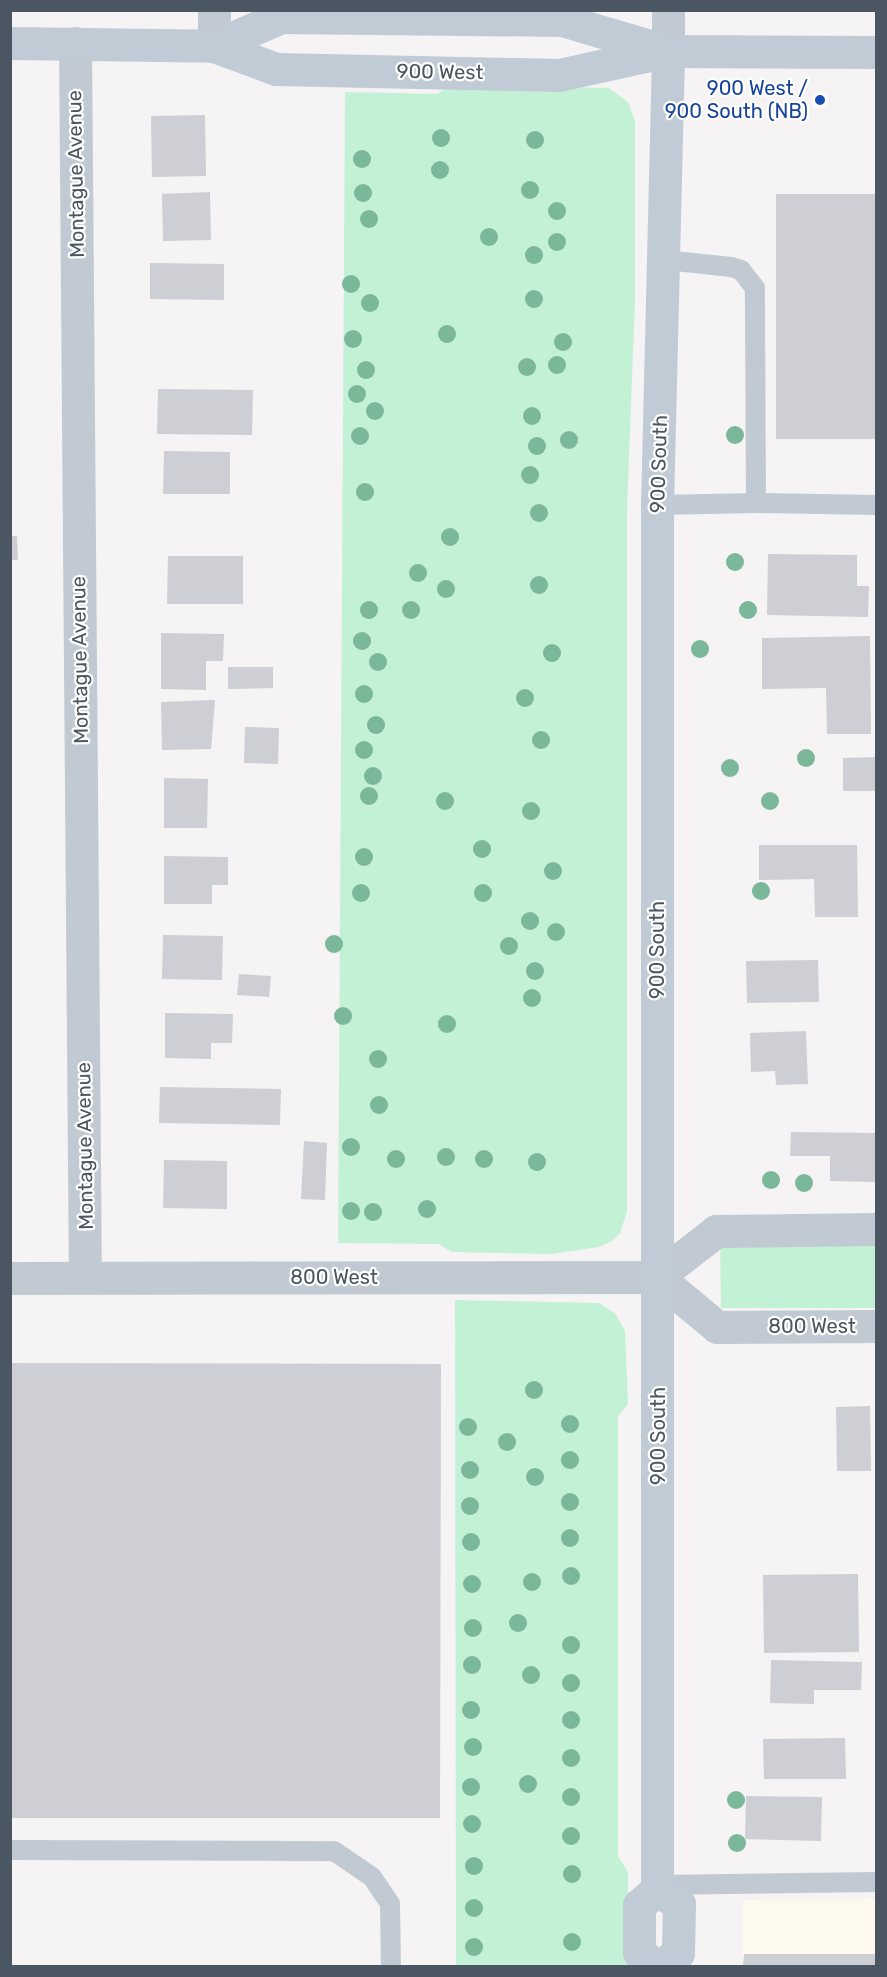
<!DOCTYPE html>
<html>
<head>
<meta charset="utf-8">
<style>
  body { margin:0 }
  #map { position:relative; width:887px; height:1977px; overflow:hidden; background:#f5f3f3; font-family:Rubik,sans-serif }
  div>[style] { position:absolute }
  .commercial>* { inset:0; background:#fdf9ef }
  .green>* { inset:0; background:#c3f1d5 }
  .building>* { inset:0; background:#cdcfd5 }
  .lane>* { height:20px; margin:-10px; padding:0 10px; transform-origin:10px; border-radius:10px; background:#c1cad2 }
  .street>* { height:33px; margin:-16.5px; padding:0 16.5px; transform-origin:16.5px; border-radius:16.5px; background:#c1cad2 }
  .secondary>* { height:33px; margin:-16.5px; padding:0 16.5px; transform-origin:16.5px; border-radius:16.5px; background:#c1cbd6 }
  .trees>* { width:18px; height:18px; margin:-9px; border-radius:50%; background:#7bb799 }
  .dots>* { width:16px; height:16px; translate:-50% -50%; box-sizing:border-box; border:3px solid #fff; border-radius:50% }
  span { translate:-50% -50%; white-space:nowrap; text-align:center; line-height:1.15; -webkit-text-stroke:4.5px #fff; paint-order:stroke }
  .street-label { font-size:20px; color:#4a5661 }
  .transit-label { font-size:20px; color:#164399 }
  .right { translate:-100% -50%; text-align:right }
  .frame { position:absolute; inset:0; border:12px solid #4a5661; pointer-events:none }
</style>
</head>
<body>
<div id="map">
  <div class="commercial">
    <div style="clip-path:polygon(876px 1899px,876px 1966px,743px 1966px,743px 1900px)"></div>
  </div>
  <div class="green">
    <div style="clip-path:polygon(449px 85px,609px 88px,628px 102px,635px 121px,635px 301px,627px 509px,627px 1212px,620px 1233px,612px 1241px,599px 1247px,551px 1254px,452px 1252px,439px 1244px,338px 1243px,345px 92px,438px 94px)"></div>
    <div style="clip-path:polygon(876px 1241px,876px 1308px,721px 1308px,720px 1242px)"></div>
    <div style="clip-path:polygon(455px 1300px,599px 1303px,615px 1313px,625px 1331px,628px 1404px,618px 1416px,618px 1856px,628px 1872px,628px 1966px,456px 1966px)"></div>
  </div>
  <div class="building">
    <div style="clip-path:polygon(205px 115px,206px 176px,152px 177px,151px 116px)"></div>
    <div style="clip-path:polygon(210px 192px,211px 240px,163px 241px,162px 194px)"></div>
    <div style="clip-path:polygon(776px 194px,876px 194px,876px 439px,776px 439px)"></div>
    <div style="clip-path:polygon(150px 263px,224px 264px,224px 300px,150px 299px)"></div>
    <div style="clip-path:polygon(158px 389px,253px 390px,252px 435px,157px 434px)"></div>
    <div style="clip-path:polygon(164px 451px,230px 452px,230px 494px,163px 494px)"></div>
    <div style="clip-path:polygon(10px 536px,17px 536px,18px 560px,10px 560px)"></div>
    <div style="clip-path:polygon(768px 554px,857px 555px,857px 586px,869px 586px,868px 617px,767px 615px)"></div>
    <div style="clip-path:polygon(168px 556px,243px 556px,243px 604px,167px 604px)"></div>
    <div style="clip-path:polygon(161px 633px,224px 634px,223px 661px,206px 661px,206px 690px,161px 689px)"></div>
    <div style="clip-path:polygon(870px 636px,871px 734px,827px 734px,826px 688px,762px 689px,762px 638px)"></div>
    <div style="clip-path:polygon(228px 667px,273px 667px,273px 688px,228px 689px)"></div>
    <div style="clip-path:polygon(215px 700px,211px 749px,162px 750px,161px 702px)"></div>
    <div style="clip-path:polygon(245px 727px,279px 728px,278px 764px,244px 763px)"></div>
    <div style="clip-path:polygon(876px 757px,876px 791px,843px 791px,843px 758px)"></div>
    <div style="clip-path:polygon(164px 778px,208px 779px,207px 828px,164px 828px)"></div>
    <div style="clip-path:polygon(759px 845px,857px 845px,858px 917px,815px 917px,814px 879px,759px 880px)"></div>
    <div style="clip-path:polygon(164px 856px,228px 857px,228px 885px,212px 885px,212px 904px,164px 904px)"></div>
    <div style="clip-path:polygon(163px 935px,223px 936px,222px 980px,162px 979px)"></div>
    <div style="clip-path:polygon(818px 960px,819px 1002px,747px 1003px,746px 961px)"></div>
    <div style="clip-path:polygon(239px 974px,271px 976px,269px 997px,237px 995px)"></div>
    <div style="clip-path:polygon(165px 1013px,233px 1014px,232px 1043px,211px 1043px,211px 1059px,165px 1058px)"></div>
    <div style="clip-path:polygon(806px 1031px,808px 1084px,776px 1085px,775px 1071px,751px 1072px,750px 1033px)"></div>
    <div style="clip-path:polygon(160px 1087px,281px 1089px,280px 1125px,159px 1123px)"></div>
    <div style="clip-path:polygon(791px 1132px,876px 1133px,875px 1182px,830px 1181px,830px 1156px,790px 1156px)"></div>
    <div style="clip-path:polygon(304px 1141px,327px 1143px,325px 1200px,301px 1199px)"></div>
    <div style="clip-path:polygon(164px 1160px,227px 1161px,227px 1209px,163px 1208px)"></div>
    <div style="clip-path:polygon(10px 1363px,441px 1364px,440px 1818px,10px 1818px)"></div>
    <div style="clip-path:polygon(870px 1406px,871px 1471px,837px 1471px,836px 1407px)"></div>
    <div style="clip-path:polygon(858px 1574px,859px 1652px,764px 1653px,763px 1575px)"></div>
    <div style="clip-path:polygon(771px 1660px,862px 1662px,861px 1690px,814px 1690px,814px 1704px,770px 1703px)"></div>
    <div style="clip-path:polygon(845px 1738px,846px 1779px,764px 1779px,763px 1739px)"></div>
    <div style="clip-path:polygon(746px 1796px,822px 1797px,821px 1841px,745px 1839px)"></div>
    <div style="clip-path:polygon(744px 1954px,876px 1954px,876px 1966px,743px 1966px)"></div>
  </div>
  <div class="lane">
    <div style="left:756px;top:503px;width:120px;rotate:1deg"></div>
    <div style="left:657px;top:505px;width:99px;rotate:-1.2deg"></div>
    <div style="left:756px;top:503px;width:215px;rotate:-90.3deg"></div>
    <div style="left:755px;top:288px;width:23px;rotate:-128deg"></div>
    <div style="left:741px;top:270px;width:10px;rotate:-163deg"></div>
    <div style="left:731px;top:267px;width:65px;rotate:-173.9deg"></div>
    <div style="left:10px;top:1850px;width:324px;rotate:0.2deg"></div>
    <div style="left:334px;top:1851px;width:46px;rotate:34.4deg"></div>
    <div style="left:372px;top:1877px;width:32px;rotate:56deg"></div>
    <div style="left:390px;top:1904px;width:62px;rotate:89.1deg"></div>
    <div style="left:657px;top:1885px;width:219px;rotate:-0.8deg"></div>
  </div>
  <div class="street">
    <div style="left:214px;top:10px;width:36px;rotate:90deg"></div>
    <div style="left:75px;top:43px;width:1234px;rotate:89.54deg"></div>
    <div style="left:668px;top:51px;width:41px;rotate:-90deg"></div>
    <div style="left:657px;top:1277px;width:78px;rotate:39.8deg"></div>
    <div style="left:717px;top:1327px;width:159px;rotate:-0.4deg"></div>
    <div style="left:10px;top:1278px;width:647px;rotate:-0.09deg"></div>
    <div style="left:657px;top:1277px;width:75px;rotate:-37.9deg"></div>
    <div style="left:716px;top:1231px;width:160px;rotate:-0.7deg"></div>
  </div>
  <div class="secondary">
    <div style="left:10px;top:43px;width:204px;rotate:0.8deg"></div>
    <div style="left:214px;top:46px;width:66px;rotate:20.4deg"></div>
    <div style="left:276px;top:69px;width:283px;rotate:1.2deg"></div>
    <div style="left:559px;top:75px;width:112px;rotate:-12.4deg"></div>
    <div style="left:668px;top:51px;width:208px;rotate:0.3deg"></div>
    <div style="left:214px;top:46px;width:73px;rotate:-23.4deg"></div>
    <div style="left:281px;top:17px;width:281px;rotate:0.6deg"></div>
    <div style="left:562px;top:20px;width:105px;rotate:16.5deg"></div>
    <div style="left:657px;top:1890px;width:1385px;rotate:-90deg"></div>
    <div style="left:657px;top:505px;width:454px;rotate:-88.6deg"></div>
    <div style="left:657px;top:1890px;width:26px;rotate:32deg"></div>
    <div style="left:679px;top:1904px;width:49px;rotate:91.2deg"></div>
    <div style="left:678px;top:1953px;width:21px;rotate:143deg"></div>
    <div style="left:655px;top:1966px;width:21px;rotate:-139deg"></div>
    <div style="left:639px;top:1952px;width:47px;rotate:-90deg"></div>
    <div style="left:639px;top:1905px;width:23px;rotate:-40deg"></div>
  </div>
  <div class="trees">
    <div style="left:441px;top:138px"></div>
    <div style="left:535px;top:140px"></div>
    <div style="left:362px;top:159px"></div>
    <div style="left:440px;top:170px"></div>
    <div style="left:530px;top:190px"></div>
    <div style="left:363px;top:193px"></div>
    <div style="left:557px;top:211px"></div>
    <div style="left:369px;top:219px"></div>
    <div style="left:489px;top:237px"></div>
    <div style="left:557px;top:242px"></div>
    <div style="left:534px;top:255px"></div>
    <div style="left:351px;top:284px"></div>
    <div style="left:534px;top:299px"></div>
    <div style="left:370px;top:303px"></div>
    <div style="left:447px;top:334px"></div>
    <div style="left:353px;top:339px"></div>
    <div style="left:563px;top:342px"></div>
    <div style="left:557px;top:365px"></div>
    <div style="left:527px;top:367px"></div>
    <div style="left:366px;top:370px"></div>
    <div style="left:357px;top:394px"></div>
    <div style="left:375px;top:411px"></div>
    <div style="left:532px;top:416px"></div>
    <div style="left:735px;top:435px"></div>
    <div style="left:360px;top:436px"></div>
    <div style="left:569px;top:440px"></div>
    <div style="left:537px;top:446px"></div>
    <div style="left:530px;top:475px"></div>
    <div style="left:365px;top:492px"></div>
    <div style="left:539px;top:513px"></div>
    <div style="left:450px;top:537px"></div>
    <div style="left:735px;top:562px"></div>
    <div style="left:418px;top:573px"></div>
    <div style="left:539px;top:585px"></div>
    <div style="left:446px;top:589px"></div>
    <div style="left:369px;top:610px"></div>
    <div style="left:411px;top:610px"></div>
    <div style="left:748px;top:610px"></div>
    <div style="left:362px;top:641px"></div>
    <div style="left:700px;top:649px"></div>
    <div style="left:552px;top:653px"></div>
    <div style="left:378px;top:662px"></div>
    <div style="left:364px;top:694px"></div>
    <div style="left:525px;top:698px"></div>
    <div style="left:376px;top:725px"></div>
    <div style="left:541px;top:740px"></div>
    <div style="left:364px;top:750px"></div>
    <div style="left:806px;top:758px"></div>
    <div style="left:730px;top:768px"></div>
    <div style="left:373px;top:776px"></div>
    <div style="left:369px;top:796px"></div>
    <div style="left:445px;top:801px"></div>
    <div style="left:770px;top:801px"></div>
    <div style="left:531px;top:811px"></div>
    <div style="left:482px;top:849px"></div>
    <div style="left:364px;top:857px"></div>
    <div style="left:553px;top:871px"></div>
    <div style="left:761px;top:891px"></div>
    <div style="left:361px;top:893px"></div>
    <div style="left:483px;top:893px"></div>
    <div style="left:530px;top:921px"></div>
    <div style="left:556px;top:932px"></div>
    <div style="left:334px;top:944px"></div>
    <div style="left:509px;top:946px"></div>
    <div style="left:535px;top:971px"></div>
    <div style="left:532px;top:998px"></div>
    <div style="left:343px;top:1016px"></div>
    <div style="left:447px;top:1024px"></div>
    <div style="left:378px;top:1059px"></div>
    <div style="left:379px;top:1105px"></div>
    <div style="left:351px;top:1147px"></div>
    <div style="left:446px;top:1157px"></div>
    <div style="left:396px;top:1159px"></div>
    <div style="left:484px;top:1159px"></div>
    <div style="left:537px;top:1162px"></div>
    <div style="left:771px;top:1180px"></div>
    <div style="left:804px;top:1183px"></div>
    <div style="left:427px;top:1209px"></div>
    <div style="left:351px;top:1211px"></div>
    <div style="left:373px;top:1212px"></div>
    <div style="left:534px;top:1390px"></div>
    <div style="left:570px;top:1424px"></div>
    <div style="left:468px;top:1427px"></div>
    <div style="left:507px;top:1442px"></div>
    <div style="left:570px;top:1460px"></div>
    <div style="left:470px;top:1470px"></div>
    <div style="left:535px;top:1477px"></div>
    <div style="left:570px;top:1502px"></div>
    <div style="left:470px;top:1506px"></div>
    <div style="left:570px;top:1538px"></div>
    <div style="left:471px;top:1542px"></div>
    <div style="left:571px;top:1576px"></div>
    <div style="left:532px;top:1582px"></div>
    <div style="left:472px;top:1584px"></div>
    <div style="left:518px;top:1623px"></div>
    <div style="left:473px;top:1628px"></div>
    <div style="left:571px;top:1645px"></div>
    <div style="left:472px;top:1665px"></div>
    <div style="left:531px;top:1675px"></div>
    <div style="left:571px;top:1683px"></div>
    <div style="left:471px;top:1710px"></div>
    <div style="left:571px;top:1720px"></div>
    <div style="left:473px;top:1747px"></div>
    <div style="left:571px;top:1758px"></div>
    <div style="left:528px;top:1784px"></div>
    <div style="left:471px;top:1787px"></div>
    <div style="left:571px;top:1797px"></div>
    <div style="left:736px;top:1800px"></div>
    <div style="left:472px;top:1824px"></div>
    <div style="left:571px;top:1836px"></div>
    <div style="left:737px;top:1843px"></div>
    <div style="left:474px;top:1866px"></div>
    <div style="left:572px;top:1874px"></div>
    <div style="left:474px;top:1908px"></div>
    <div style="left:572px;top:1942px"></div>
    <div style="left:474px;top:1947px"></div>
  </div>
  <div class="dots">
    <div style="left:820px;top:100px;background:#1a4fb4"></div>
  </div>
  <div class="street-label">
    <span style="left:440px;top:72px;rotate:1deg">900 West</span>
    <span style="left:76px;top:174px;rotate:-91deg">Montague Avenue</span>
    <span style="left:659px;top:464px;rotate:-88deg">900 South</span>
    <span style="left:80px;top:660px;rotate:-91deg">Montague Avenue</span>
    <span style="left:657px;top:950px;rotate:-90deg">900 South</span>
    <span style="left:85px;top:1146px;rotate:-91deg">Montague Avenue</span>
    <span style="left:334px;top:1277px">800 West</span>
    <span style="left:812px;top:1326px">800 West</span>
    <span style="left:658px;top:1436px;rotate:-90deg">900 South</span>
  </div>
  <div class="transit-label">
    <span class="right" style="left:808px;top:100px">900 West /<br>900 South (NB)</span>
  </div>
  <div class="frame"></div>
</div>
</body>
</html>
